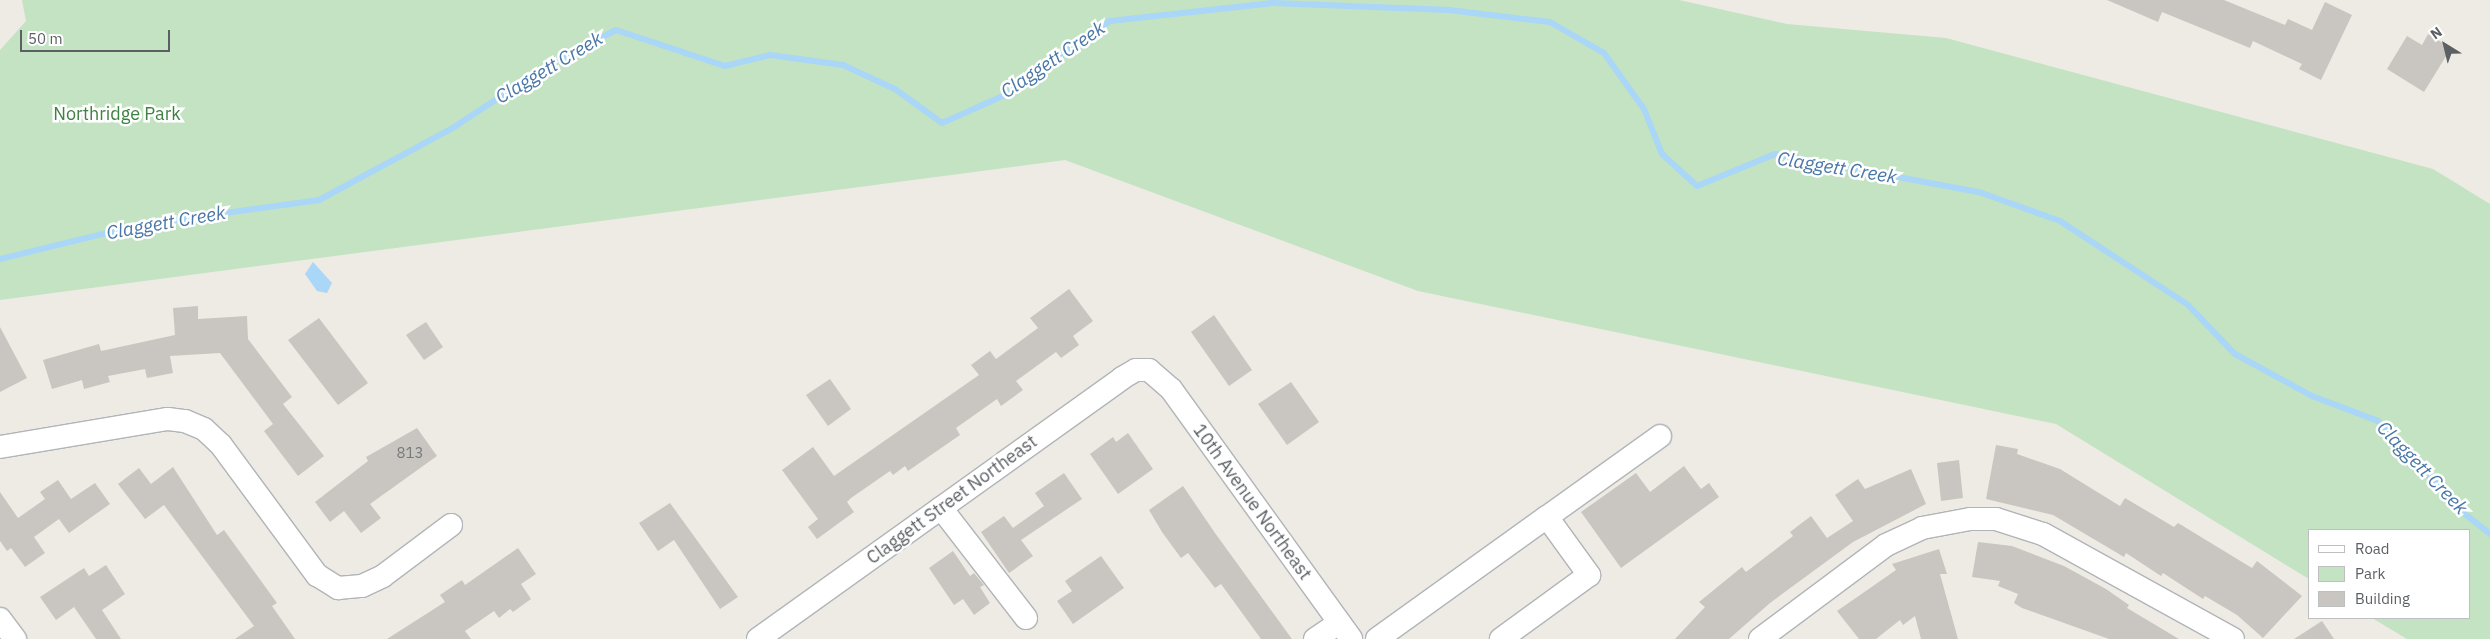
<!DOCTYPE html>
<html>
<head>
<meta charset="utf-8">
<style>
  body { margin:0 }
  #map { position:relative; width:2490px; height:639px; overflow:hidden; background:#edebe4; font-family:"IBM Plex Sans",sans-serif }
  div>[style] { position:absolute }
  .green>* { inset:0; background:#c3e3c3 }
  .water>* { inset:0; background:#aad6f7 }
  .stream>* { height:6px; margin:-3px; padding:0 3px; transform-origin:3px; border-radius:3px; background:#aad6f7 }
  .building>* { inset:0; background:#c9c6c1 }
  .roads { filter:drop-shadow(1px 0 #b1b4b8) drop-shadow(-1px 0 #b1b4b8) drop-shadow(0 1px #b1b4b8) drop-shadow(0 -1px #b1b4b8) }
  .minor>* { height:22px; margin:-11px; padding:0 11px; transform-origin:11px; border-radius:11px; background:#fff }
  span { translate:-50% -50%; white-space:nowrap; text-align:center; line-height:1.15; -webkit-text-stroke:5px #fff; paint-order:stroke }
  .number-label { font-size:15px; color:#77797a }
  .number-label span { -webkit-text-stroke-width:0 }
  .park-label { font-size:18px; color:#3d8240 }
  .street-label { font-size:18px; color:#5c5f63 }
  .water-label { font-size:19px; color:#4977a8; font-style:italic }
  .legend { position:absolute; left:2308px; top:529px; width:162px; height:90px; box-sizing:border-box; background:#fff; border:1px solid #bebfc1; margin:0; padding:6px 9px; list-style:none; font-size:15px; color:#5c5f63 }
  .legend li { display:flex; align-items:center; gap:10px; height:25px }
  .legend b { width:25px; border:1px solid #bebfc1 }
  .north { position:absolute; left:2420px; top:20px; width:50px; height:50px; -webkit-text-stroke:4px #fff; paint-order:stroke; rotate:324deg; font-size:14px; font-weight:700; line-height:20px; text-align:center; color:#5c5f63 }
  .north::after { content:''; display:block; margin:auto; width:18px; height:22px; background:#5c5f63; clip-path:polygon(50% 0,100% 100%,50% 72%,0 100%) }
  .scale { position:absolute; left:20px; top:30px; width:150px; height:22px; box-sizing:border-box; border:2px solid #5c5f63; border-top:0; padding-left:6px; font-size:15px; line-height:18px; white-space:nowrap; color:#5c5f63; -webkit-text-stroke:4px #fff; paint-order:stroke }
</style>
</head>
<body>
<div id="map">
  <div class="green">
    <div style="clip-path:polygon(22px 0,1679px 0,1787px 24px,1946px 38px,2433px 169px,2490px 204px,2490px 639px,2407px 639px,2372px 618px,2469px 618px,2469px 530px,2309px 530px,2309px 579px,2056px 424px,1418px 291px,1065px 160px,0 300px,0 50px,26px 21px)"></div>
  </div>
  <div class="water">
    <div style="clip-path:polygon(313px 262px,332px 283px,327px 293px,317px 291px,305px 274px)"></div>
  </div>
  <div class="stream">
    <div style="left:0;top:259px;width:143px;rotate:-13.7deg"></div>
    <div style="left:139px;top:225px;width:182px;rotate:-7.9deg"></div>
    <div style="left:319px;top:200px;width:150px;rotate:-28.3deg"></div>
    <div style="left:451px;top:129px;width:124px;rotate:-33.2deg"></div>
    <div style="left:555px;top:61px;width:68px;rotate:-26.9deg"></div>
    <div style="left:616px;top:30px;width:115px;rotate:18.3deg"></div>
    <div style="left:725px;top:66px;width:46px;rotate:-13.7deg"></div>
    <div style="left:770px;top:55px;width:74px;rotate:7.8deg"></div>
    <div style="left:843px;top:65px;width:57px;rotate:24.8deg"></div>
    <div style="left:895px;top:89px;width:58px;rotate:35.9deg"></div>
    <div style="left:942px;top:123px;width:69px;rotate:-24deg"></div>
    <div style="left:1005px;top:95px;width:128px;rotate:-35.2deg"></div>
    <div style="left:1110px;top:21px;width:164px;rotate:-6.3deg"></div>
    <div style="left:1273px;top:3px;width:176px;rotate:2.3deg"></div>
    <div style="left:1449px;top:10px;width:102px;rotate:6.8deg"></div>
    <div style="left:1550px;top:22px;width:62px;rotate:29.9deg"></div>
    <div style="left:1604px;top:53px;width:69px;rotate:54.5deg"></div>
    <div style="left:1644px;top:109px;width:48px;rotate:68.2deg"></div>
    <div style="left:1662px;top:154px;width:47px;rotate:42.4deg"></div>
    <div style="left:1697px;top:186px;width:84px;rotate:-22.3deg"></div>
    <div style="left:1775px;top:154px;width:208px;rotate:10.6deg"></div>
    <div style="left:1979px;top:192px;width:86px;rotate:19.7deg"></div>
    <div style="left:2060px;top:221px;width:152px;rotate:33.2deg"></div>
    <div style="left:2187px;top:304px;width:69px;rotate:46.2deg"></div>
    <div style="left:2235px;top:354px;width:88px;rotate:28.6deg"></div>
    <div style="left:2312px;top:396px;width:71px;rotate:20.7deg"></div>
    <div style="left:2378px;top:421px;width:122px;rotate:47.3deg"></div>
    <div style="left:2461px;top:511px;width:37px;rotate:38deg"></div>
  </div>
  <div class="building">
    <div style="clip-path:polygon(2107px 0,2224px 0,2285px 25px,2288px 19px,2312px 30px,2325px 2px,2352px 15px,2321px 80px,2299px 69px,2302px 64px,2253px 41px,2250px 48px,2162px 12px,2158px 22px)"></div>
    <div style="clip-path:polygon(2428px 34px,2451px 48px,2424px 92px,2387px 69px,2407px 36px,2422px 45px)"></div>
    <div style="clip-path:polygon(1069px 289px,1093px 321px,1073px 336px,1079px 345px,1061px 358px,1056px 352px,1016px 381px,1023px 390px,1001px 406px,997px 399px,956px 428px,960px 435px,908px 471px,905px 466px,893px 475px,890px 471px,851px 498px,847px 502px,854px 512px,817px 539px,808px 527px,818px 519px,782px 470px,813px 447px,834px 476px,979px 375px,971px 365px,990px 351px,996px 359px,1038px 328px,1030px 318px)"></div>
    <div style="clip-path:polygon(198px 306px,198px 319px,247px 316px,248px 339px,292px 397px,283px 404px,324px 456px,298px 476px,264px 431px,273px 424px,220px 353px,170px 356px,173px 373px,147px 378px,145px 369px,108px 376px,110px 382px,84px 389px,82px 380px,52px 389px,43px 360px,99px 344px,101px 351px,175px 335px,173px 308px)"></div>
    <div style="clip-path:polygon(1214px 315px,1252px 370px,1229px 386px,1191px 332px)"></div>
    <div style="clip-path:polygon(319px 318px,368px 383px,338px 405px,288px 340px)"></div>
    <div style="clip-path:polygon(426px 322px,443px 347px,424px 360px,406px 335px)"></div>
    <div style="clip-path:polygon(0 327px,27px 378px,0 392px)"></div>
    <div style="clip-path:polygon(830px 379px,851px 409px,828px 426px,806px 395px)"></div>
    <div style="clip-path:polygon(1291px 382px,1319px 422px,1287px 445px,1258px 404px)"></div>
    <div style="clip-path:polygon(417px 428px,437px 456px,370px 504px,381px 518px,361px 533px,344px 511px,330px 522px,315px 502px,368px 461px,366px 457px)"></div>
    <div style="clip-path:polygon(1128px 433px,1153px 469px,1118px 494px,1090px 454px,1113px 437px,1116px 442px)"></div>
    <div style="clip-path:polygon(1996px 445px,2018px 449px,2017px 454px,2060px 469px,2120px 506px,2125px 498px,2174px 527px,2178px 523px,2252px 568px,2257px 561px,2302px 596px,2263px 638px,2237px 615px,2205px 596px,2203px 599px,2163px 573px,2161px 576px,2126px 553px,2124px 557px,2053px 515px,1986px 499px)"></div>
    <div style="clip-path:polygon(1959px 460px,1963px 498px,1941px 501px,1937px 463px)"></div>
    <div style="clip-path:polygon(1684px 466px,1701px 489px,1709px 483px,1719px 497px,1621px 568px,1581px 512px,1636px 473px,1650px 492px)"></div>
    <div style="clip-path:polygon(173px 467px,217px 535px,224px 530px,277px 603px,272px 606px,295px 639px,235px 639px,254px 626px,164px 505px,145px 519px,118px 484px,139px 468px,151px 484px)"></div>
    <div style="clip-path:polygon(1911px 469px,1926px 504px,1853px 542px,1770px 603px,1729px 639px,1675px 639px,1705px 607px,1699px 602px,1742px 567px,1746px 572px,1793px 536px,1790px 532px,1811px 516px,1827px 538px,1853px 521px,1835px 495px,1858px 479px,1865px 489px)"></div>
    <div style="clip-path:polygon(1064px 473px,1082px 499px,1021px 540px,1033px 556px,1009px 573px,981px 532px,1004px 516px,1013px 528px,1044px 506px,1035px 493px)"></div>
    <div style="clip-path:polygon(58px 480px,71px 499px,95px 483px,110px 504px,69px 533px,59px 519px,34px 537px,45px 553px,25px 567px,11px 548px,7px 551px,0 541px,0 492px,18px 518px,45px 499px,40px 492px)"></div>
    <div style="clip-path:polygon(1183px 486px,1215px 533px,1292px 639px,1261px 639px,1221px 584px,1215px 588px,1188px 553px,1181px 558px,1162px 532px,1149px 510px)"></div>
    <div style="clip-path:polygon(670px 503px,738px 597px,720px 609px,674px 540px,658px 551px,639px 523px)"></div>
    <div style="clip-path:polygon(1978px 542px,2012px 546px,2064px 566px,2106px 589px,2129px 605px,2127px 608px,2179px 639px,2109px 639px,2022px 608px,2014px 603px,2018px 594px,1998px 586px,2000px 581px,1972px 577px)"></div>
    <div style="clip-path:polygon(518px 548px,536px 574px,521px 584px,531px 599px,513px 612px,510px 609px,499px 618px,494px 611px,465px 631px,471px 639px,387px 639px,445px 602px,440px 595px,462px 580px,465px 585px)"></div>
    <div style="clip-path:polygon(1939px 549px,1947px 574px,1940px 574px,1958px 639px,1921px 639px,1915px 616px,1903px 625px,1900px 620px,1876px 639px,1859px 639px,1837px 611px,1896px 570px,1892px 564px)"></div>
    <div style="clip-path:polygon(953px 551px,970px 576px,974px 573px,984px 585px,980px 587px,990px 603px,974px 615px,963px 599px,954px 605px,929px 568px)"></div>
    <div style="clip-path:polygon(1101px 556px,1124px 588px,1073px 624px,1057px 601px,1072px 591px,1065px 581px)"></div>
    <div style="clip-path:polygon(106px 565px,125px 594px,102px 610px,121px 639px,96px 639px,74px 607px,56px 620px,40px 597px,84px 568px,89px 576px)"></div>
    <div style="clip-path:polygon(2322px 621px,2334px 639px,2294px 639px)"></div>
  </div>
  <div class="roads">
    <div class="minor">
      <div style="left:0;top:447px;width:170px;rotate:-9.5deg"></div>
      <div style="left:168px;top:419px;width:17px;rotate:7deg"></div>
      <div style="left:185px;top:421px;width:21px;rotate:23deg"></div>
      <div style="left:204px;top:429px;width:23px;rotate:43deg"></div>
      <div style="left:221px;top:445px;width:162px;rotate:53.6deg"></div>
      <div style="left:317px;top:575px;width:25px;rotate:32deg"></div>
      <div style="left:338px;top:588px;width:24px;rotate:-5deg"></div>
      <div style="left:362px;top:586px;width:23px;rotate:-25deg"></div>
      <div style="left:383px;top:576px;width:85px;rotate:-36.9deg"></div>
      <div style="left:941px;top:508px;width:139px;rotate:52.3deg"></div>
      <div style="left:1547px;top:517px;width:139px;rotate:-35.6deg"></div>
      <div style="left:0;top:619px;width:25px;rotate:53deg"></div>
      <div style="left:758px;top:639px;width:448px;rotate:-35.6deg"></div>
      <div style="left:1122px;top:378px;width:16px;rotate:-30deg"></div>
      <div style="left:1136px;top:370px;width:13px"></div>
      <div style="left:1149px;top:370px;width:29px;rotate:41deg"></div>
      <div style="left:1171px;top:389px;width:308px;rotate:54.2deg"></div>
      <div style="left:1315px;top:639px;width:29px;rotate:-34deg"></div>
      <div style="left:1377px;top:639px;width:209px;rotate:-35.7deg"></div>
      <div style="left:1547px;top:517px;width:72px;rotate:54.1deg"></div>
      <div style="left:1589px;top:575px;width:109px;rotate:144deg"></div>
      <div style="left:1760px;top:639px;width:157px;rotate:-36.7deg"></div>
      <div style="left:1886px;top:545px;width:40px;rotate:-25deg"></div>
      <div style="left:1922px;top:528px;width:49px;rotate:-10.6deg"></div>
      <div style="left:1970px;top:519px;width:26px"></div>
      <div style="left:1996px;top:519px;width:49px;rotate:17.7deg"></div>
      <div style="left:2043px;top:534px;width:217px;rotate:28.9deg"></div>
    </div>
  </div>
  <div class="number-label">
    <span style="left:410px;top:453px">813</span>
  </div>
  <div class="park-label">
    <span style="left:117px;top:114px">Northridge Park</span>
  </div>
  <div class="street-label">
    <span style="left:952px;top:500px;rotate:-36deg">Claggett Street Northeast</span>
    <span style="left:1252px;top:502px;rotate:54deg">10th Avenue Northeast</span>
  </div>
  <div class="water-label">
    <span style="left:1053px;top:60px;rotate:-34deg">Claggett Creek</span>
    <span style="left:549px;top:68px;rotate:-31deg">Claggett Creek</span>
    <span style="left:1837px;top:168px;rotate:9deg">Claggett Creek</span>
    <span style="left:166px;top:223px;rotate:-10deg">Claggett Creek</span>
    <span style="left:2422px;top:468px;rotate:46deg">Claggett Creek</span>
  </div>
  <ul class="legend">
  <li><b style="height:6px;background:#fff"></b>Road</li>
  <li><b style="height:14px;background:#c3e3c3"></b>Park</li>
  <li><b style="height:14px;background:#c9c6c1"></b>Building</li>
  </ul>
  <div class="north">N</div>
  <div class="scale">50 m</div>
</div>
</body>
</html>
